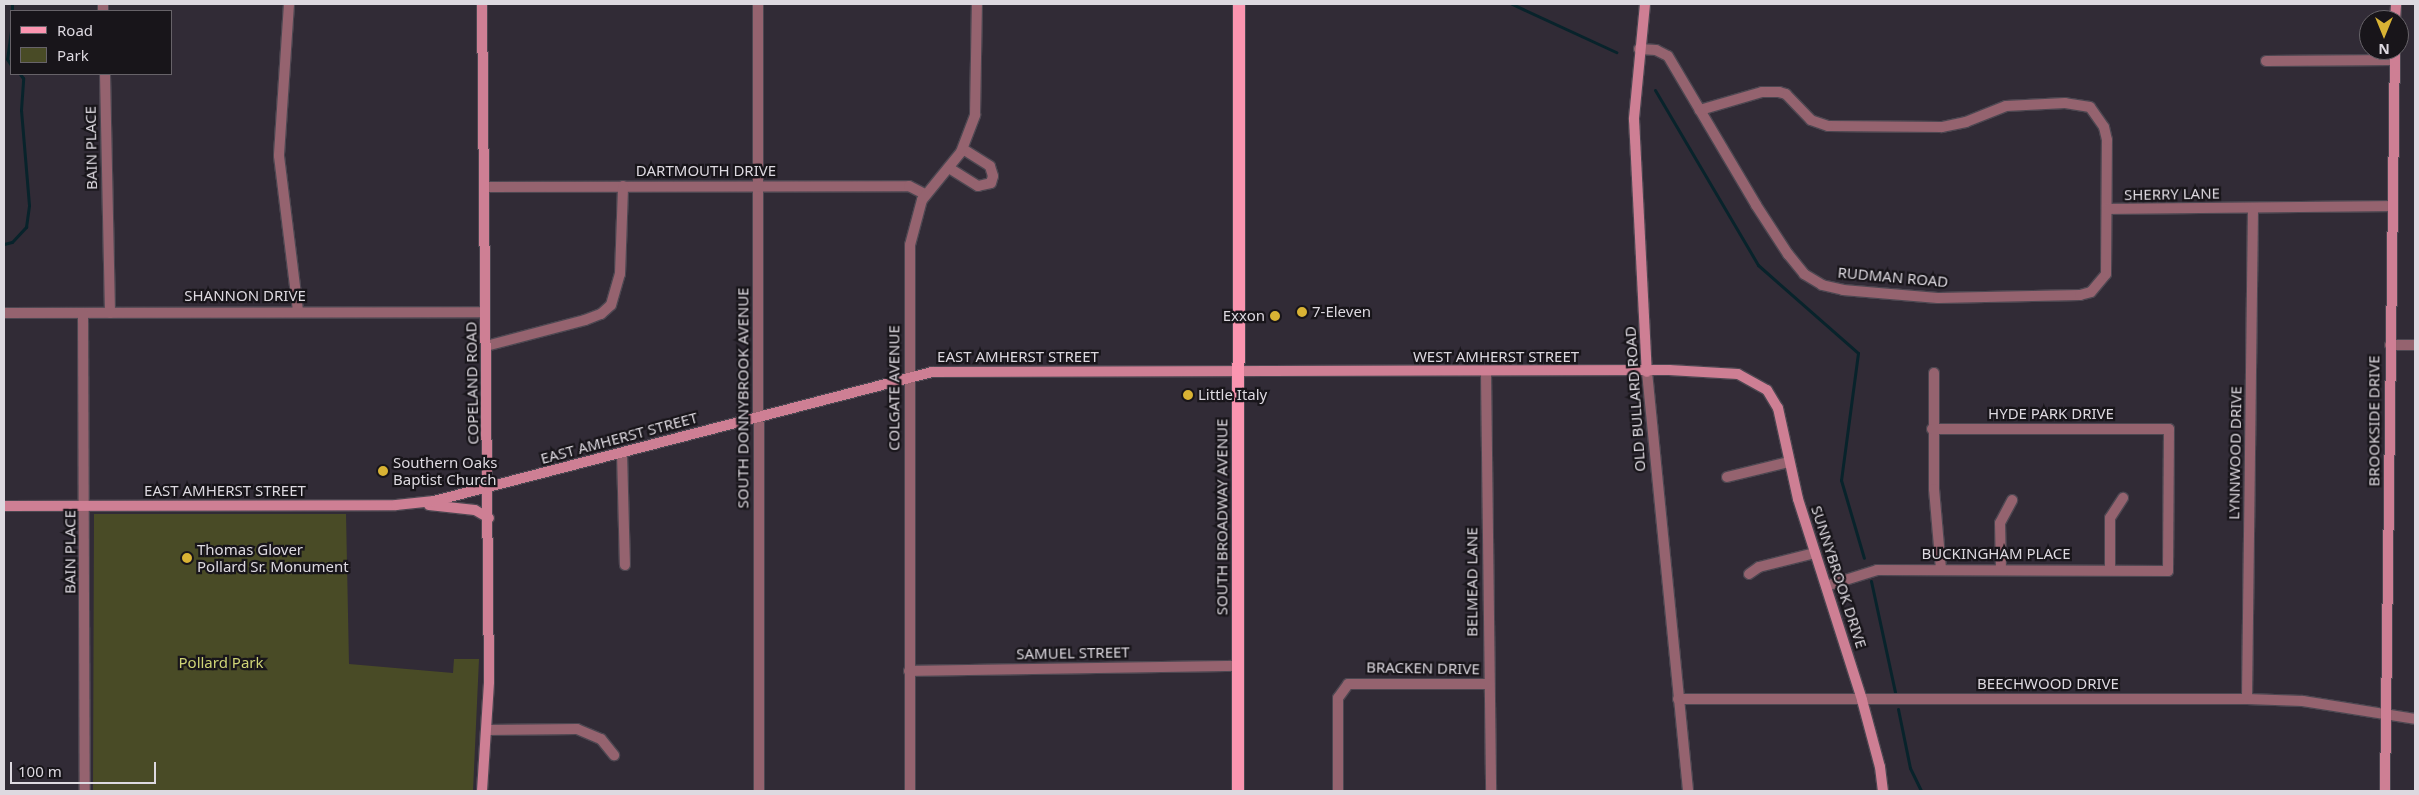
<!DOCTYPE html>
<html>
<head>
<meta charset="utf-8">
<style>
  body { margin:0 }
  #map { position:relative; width:2419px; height:795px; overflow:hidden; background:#312b36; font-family:"Noto Sans",sans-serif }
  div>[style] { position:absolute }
  .green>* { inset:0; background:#494b26 }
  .stream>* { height:3px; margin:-1.5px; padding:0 1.5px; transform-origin:1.5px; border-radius:1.5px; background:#08232b }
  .roads { filter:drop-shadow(1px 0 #4d4751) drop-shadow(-1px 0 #4d4751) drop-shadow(0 1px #4d4751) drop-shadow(0 -1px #4d4751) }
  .street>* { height:10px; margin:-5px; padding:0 5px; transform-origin:5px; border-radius:5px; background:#95636f }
  .secondary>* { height:10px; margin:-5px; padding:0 5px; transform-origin:5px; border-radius:5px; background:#ce7f94 }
  .primary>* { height:12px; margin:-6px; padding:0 6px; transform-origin:6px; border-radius:6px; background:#fb95b0 }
  .dots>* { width:14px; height:14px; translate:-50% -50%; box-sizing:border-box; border:2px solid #18151a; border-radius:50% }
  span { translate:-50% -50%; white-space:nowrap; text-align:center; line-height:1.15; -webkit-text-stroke:4.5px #18151a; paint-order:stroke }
  .street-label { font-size:15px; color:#ddd9e0 }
  .poi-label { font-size:15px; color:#ddd9e0 }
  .left { translate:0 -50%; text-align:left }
  .right { translate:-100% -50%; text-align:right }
  .park-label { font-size:15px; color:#cfd476 }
  .frame { position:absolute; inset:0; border:5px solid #ddd9e0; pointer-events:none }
  .legend { position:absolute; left:10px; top:10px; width:162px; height:65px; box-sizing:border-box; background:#18151a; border:1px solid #676369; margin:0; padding:6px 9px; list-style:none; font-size:15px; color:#ddd9e0 }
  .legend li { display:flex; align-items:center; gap:10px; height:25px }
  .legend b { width:25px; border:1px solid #676369 }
  .north { position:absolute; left:2359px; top:10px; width:50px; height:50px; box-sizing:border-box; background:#18151a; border:1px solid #676369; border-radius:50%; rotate:180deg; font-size:14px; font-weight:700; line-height:20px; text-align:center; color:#ddd9e0 }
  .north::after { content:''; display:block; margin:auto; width:18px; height:22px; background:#d9b334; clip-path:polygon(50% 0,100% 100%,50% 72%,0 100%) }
  .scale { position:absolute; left:10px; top:762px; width:146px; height:22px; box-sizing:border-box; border:2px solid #ddd9e0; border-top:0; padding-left:6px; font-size:15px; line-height:18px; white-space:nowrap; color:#ddd9e0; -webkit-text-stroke:4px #18151a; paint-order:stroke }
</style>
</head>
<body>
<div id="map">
  <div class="green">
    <div style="clip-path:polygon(94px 514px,346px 514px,349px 664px,453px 673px,454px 659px,479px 659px,473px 791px,93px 791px)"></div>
  </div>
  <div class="stream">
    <div style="left:1512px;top:4px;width:115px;rotate:24.8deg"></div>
    <div style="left:12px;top:11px;width:7px;rotate:-90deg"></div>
    <div style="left:11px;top:31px;width:28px;rotate:98deg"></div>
    <div style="left:7px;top:59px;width:7px;rotate:56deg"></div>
    <div style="left:1655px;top:90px;width:203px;rotate:59.5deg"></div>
    <div style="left:1758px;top:265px;width:133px;rotate:41.3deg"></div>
    <div style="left:1858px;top:353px;width:128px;rotate:97.6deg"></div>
    <div style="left:1841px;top:480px;width:81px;rotate:73.6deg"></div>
    <div style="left:4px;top:244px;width:8px;rotate:-14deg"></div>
    <div style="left:12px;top:242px;width:21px;rotate:-47deg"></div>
    <div style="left:26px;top:227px;width:22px;rotate:-82deg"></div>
    <div style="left:29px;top:205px;width:95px;rotate:-94.8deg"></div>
    <div style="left:21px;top:110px;width:32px;rotate:-86deg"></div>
    <div style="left:23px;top:78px;width:5px;rotate:-127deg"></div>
    <div style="left:1871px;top:581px;width:114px;rotate:77.8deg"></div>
    <div style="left:1898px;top:709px;width:60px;rotate:78.5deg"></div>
    <div style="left:1910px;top:768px;width:25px;rotate:64deg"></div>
  </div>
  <div class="roads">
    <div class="street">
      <div style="left:103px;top:4px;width:7px;rotate:90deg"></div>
      <div style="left:289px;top:4px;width:152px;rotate:93.8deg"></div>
      <div style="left:279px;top:156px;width:156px;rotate:83deg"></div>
      <div style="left:758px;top:4px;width:787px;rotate:89.93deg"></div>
      <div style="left:1639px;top:49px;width:17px;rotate:3deg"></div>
      <div style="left:1656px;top:50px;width:13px;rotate:27deg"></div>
      <div style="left:1668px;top:56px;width:173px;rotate:59.4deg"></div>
      <div style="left:1756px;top:205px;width:59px;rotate:56.9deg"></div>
      <div style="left:1788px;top:254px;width:26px;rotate:51deg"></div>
      <div style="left:1804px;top:274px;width:21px;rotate:31deg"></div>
      <div style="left:1822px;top:285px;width:22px;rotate:13deg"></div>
      <div style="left:1843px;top:290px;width:95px;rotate:4.8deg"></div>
      <div style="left:1938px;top:298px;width:142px;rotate:-1.2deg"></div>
      <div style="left:2080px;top:295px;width:11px;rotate:-15deg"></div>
      <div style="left:2091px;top:292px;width:23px;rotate:-50deg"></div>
      <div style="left:2106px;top:274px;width:134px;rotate:-89.6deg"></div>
      <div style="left:2107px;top:140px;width:13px;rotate:-103deg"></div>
      <div style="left:2104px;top:127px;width:24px;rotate:-125deg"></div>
      <div style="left:2090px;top:107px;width:25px;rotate:-171deg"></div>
      <div style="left:2065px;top:103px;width:59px;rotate:177.1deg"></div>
      <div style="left:2006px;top:106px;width:43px;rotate:158.2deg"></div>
      <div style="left:1966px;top:122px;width:25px;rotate:168deg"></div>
      <div style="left:1942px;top:127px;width:114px;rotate:-179.5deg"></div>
      <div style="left:1828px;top:126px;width:18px;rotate:-161deg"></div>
      <div style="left:1811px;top:120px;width:36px;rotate:-134deg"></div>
      <div style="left:1786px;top:94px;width:7px;rotate:-164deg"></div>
      <div style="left:1779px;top:92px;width:17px;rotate:180deg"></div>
      <div style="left:1762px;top:92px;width:65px;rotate:163.8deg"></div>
      <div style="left:2266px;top:61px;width:129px;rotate:-0.4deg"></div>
      <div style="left:105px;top:74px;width:239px;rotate:88.8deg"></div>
      <div style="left:949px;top:168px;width:34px;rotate:32deg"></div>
      <div style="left:978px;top:186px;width:13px;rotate:-13deg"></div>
      <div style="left:991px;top:183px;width:7px;rotate:-74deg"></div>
      <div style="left:993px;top:176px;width:10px;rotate:-107deg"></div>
      <div style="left:990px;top:166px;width:32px;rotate:-148deg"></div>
      <div style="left:484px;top:187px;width:425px;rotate:-0.1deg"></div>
      <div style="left:909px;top:186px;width:18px;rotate:27deg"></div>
      <div style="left:2107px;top:209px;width:286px;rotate:-0.6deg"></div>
      <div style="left:4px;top:313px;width:481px;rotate:-0.1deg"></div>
      <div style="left:83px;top:313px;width:478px;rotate:89.8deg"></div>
      <div style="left:2390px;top:345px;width:25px"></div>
      <div style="left:486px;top:346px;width:102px;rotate:-14.7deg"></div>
      <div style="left:585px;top:320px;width:17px;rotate:-21deg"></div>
      <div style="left:601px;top:314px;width:13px;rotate:-42deg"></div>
      <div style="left:611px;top:305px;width:32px;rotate:-74deg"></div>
      <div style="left:620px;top:274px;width:88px;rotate:-88deg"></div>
      <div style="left:1486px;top:372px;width:419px;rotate:89.3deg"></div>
      <div style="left:1647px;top:372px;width:421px;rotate:84.4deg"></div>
      <div style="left:1934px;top:373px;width:116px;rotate:90deg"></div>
      <div style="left:1934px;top:489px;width:80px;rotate:85deg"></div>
      <div style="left:622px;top:453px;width:112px;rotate:88.5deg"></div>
      <div style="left:1727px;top:477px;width:64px;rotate:-13.6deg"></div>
      <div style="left:2001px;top:570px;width:47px;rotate:-91.2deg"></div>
      <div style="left:2000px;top:523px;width:26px;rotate:-62deg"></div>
      <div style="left:2110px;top:570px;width:52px;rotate:-90deg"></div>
      <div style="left:2110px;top:518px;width:24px;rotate:-57deg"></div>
      <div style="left:1749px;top:574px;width:12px;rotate:-35deg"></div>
      <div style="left:1759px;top:567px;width:58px;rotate:-14deg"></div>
      <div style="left:1826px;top:586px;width:53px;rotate:-17.4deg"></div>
      <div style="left:1877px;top:570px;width:291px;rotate:0.2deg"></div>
      <div style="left:2168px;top:571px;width:142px;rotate:-89.6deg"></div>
      <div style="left:2169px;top:429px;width:237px;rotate:180deg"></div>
      <div style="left:909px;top:671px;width:328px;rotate:-0.9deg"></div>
      <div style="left:1678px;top:699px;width:569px"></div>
      <div style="left:2247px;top:699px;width:56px;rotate:2deg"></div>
      <div style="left:2303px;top:701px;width:113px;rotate:9.1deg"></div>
      <div style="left:2247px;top:699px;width:491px;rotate:-89.3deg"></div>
      <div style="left:487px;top:730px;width:90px;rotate:-0.6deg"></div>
      <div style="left:577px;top:729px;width:26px;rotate:23deg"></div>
      <div style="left:601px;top:739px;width:21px;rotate:51deg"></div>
      <div style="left:910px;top:791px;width:546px;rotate:-90deg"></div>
      <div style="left:910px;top:245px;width:47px;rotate:-75.1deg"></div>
      <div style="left:922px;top:200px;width:62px;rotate:-50.9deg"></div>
      <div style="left:961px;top:152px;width:40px;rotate:-69deg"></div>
      <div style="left:975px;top:115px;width:111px;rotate:-89deg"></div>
      <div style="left:1338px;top:791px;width:93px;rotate:-90deg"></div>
      <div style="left:1338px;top:698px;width:17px;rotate:-54deg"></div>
      <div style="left:1348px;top:684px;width:140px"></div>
    </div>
    <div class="secondary">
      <div style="left:1645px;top:4px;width:116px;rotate:95.5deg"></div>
      <div style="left:1634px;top:119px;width:253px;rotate:87.1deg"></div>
      <div style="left:2395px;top:20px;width:16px;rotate:-86deg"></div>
      <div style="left:429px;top:505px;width:46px;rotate:6.2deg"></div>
      <div style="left:475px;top:510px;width:16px;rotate:30deg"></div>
      <div style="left:4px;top:506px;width:392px;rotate:-0.1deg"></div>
      <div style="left:396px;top:505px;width:38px;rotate:-6deg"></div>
      <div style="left:434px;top:501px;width:514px;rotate:-14.52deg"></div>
      <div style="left:932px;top:372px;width:737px;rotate:-0.16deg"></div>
      <div style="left:1669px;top:370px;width:69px;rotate:3.3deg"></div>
      <div style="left:1738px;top:374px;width:33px;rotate:29deg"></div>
      <div style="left:1767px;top:390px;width:21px;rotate:59deg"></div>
      <div style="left:1778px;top:408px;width:93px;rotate:77.6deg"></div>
      <div style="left:1798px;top:499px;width:211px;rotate:72.3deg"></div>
      <div style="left:1862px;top:700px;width:69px;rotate:75deg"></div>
      <div style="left:1880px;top:767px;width:24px;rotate:83deg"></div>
      <div style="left:482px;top:791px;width:109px;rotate:-86.3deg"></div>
      <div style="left:489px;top:682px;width:678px;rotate:-90.59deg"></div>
      <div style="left:2385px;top:791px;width:741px;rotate:-89.23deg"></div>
    </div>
    <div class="primary">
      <div style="left:1238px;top:791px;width:787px;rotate:-89.93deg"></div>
    </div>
  </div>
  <div class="dots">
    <div style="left:1302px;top:312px;background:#d9b334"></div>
    <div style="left:1275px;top:316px;background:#d9b334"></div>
    <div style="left:1188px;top:395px;background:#d9b334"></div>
    <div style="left:383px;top:471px;background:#d9b334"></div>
    <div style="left:187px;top:558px;background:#d9b334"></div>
  </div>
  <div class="street-label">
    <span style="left:91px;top:148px;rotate:-91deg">BAIN PLACE</span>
    <span style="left:706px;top:171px">DARTMOUTH DRIVE</span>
    <span style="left:2172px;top:194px;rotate:-1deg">SHERRY LANE</span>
    <span style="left:1893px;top:277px;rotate:5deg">RUDMAN ROAD</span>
    <span style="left:245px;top:296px">SHANNON DRIVE</span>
    <span style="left:1018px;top:357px">EAST AMHERST STREET</span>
    <span style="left:1496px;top:357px">WEST AMHERST STREET</span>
    <span style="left:472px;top:383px;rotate:-91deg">COPELAND ROAD</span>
    <span style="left:894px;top:388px;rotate:-90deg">COLGATE AVENUE</span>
    <span style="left:743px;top:398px;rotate:-90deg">SOUTH DONNYBROOK AVENUE</span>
    <span style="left:1635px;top:399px;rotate:-94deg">OLD BULLARD ROAD</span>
    <span style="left:2051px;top:414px">HYDE PARK DRIVE</span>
    <span style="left:2374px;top:421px;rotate:-90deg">BROOKSIDE DRIVE</span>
    <span style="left:619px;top:438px;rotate:-15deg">EAST AMHERST STREET</span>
    <span style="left:2235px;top:453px;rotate:-89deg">LYNNWOOD DRIVE</span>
    <span style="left:225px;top:491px">EAST AMHERST STREET</span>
    <span style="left:1222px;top:517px;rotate:-90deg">SOUTH BROADWAY AVENUE</span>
    <span style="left:70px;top:552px;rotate:-90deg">BAIN PLACE</span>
    <span style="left:1996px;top:554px">BUCKINGHAM PLACE</span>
    <span style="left:1839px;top:577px;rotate:72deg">SUNNYBROOK DRIVE</span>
    <span style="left:1472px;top:582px;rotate:-90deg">BELMEAD LANE</span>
    <span style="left:1073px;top:653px;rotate:-1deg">SAMUEL STREET</span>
    <span style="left:1423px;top:668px;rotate:1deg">BRACKEN DRIVE</span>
    <span style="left:2048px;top:684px">BEECHWOOD DRIVE</span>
  </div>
  <div class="poi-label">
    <span class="left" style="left:1312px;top:312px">7-Eleven</span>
    <span class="right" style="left:1265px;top:316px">Exxon</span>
    <span class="left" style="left:1198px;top:395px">Little Italy</span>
    <span class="left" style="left:393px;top:471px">Southern Oaks<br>Baptist Church</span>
    <span class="left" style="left:197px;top:558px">Thomas Glover<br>Pollard Sr. Monument</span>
  </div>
  <div class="park-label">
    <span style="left:221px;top:663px">Pollard Park</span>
  </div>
  <div class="frame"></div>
  <ul class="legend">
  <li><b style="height:6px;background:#fb95b0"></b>Road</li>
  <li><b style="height:14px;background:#494b26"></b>Park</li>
  </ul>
  <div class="north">N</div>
  <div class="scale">100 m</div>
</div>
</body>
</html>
